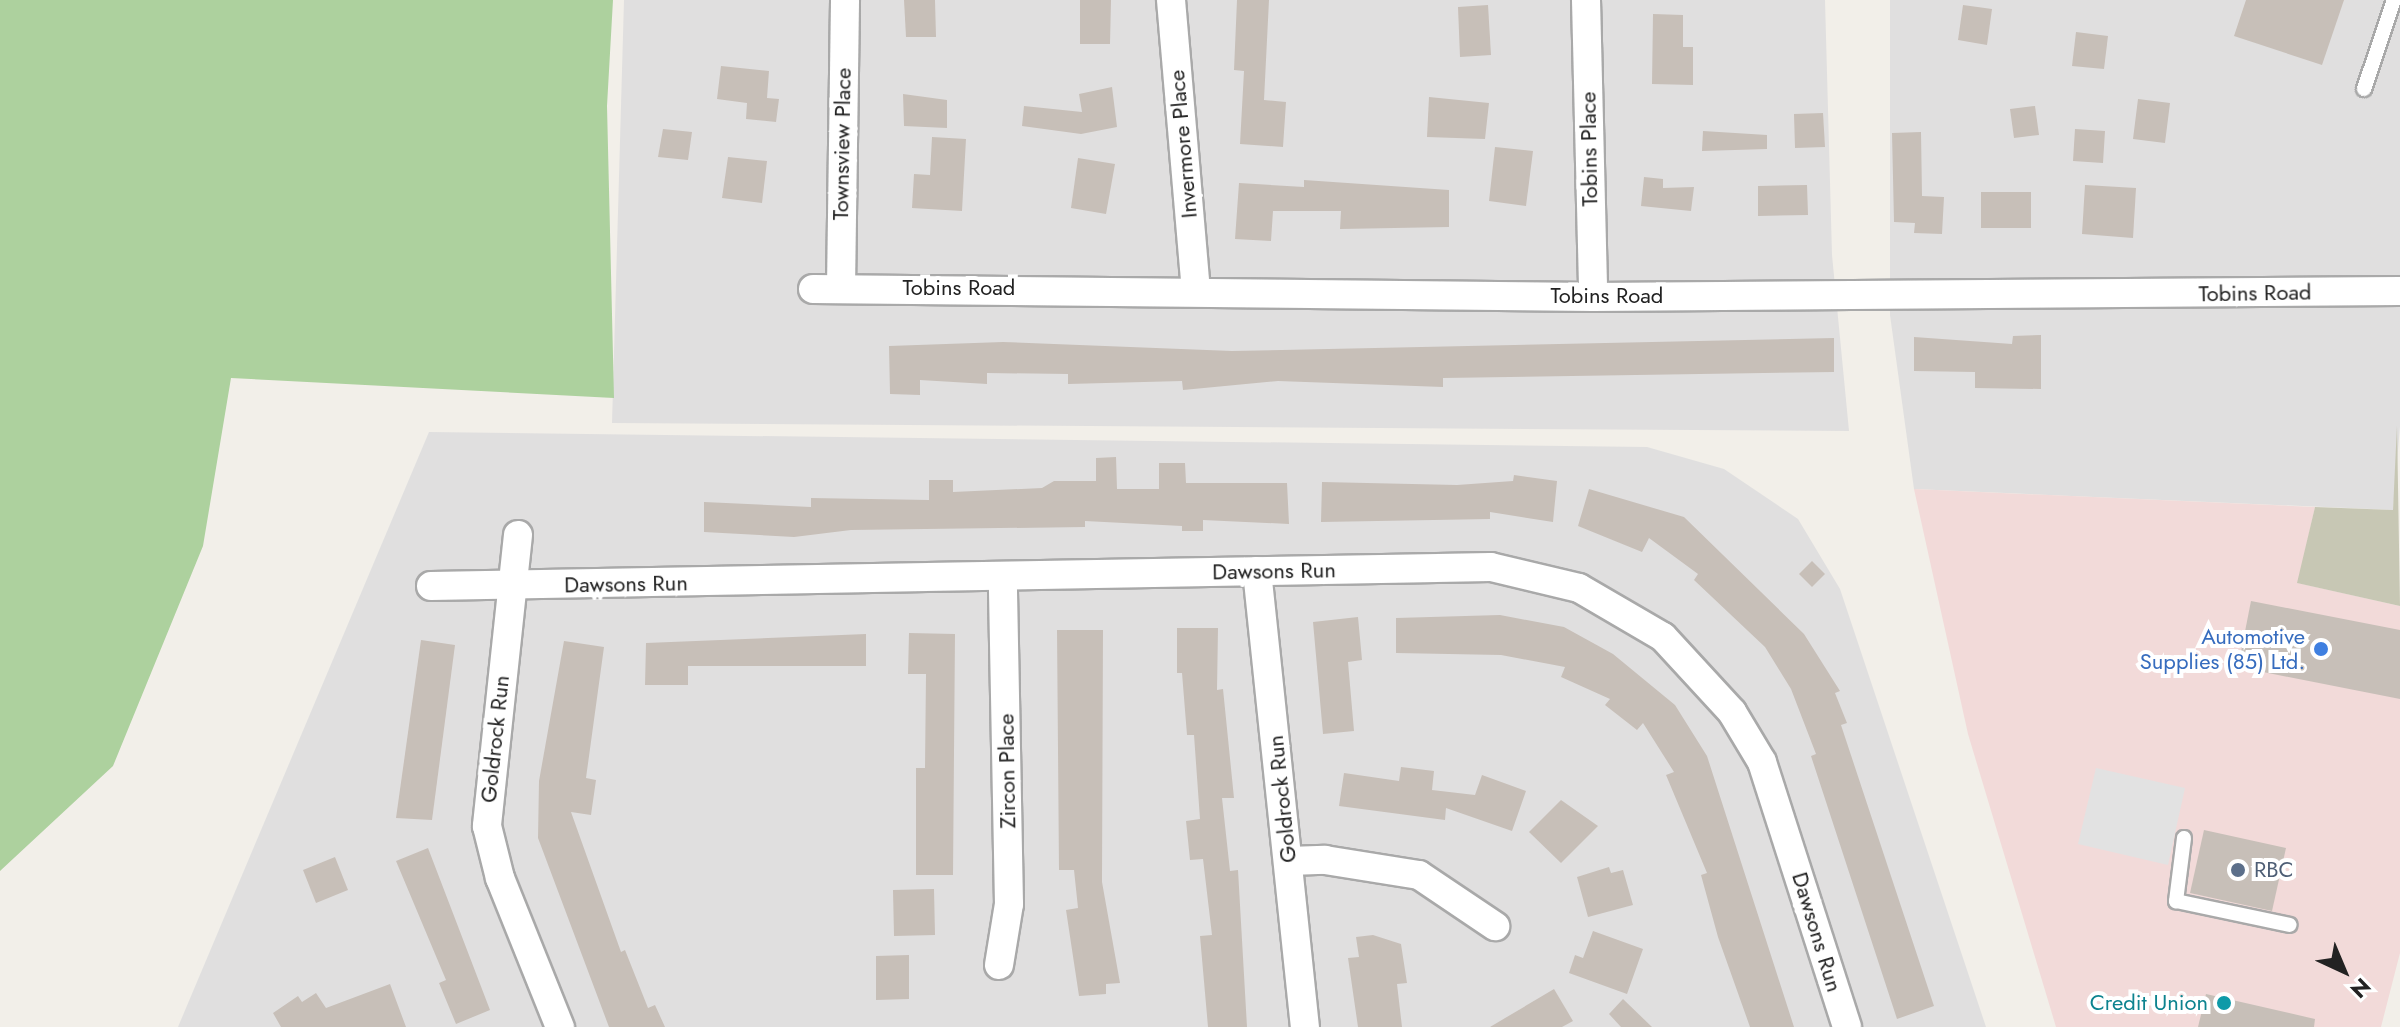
<!DOCTYPE html>
<html>
<head>
<meta charset="utf-8">
<style>
  body { margin:0 }
  #map { position:relative; width:2400px; height:1027px; overflow:hidden; background:#f2efe9; font-family:Jost,sans-serif }
  div>[style] { position:absolute }
  .residential>* { inset:0; background:#e0dfdf }
  .commercial>* { inset:0; background:#f2dad9 }
  .construction>* { inset:0; background:#c7c7b4 }
  .forest>* { inset:0; background:#add19e }
  .parking>* { inset:0; background:#e2e2e2 }
  .building>* { inset:0; background:#c7bfb8 }
  .roads { filter:drop-shadow(2px 0 #a9a9a9) drop-shadow(-2px 0 #a9a9a9) drop-shadow(0 2px #a9a9a9) drop-shadow(0 -2px #a9a9a9) }
  .service>* { height:14px; margin:-7px; padding:0 7px; transform-origin:7px; border-radius:7px; background:#fff }
  .minor>* { height:28px; margin:-14px; padding:0 14px; transform-origin:14px; border-radius:14px; background:#fff }
  .dots>* { width:22px; height:22px; translate:-50% -50%; box-sizing:border-box; border:4px solid #fff; border-radius:50% }
  span { translate:-50% -50%; white-space:nowrap; text-align:center; line-height:1.15; -webkit-text-stroke:8px #fff; paint-order:stroke }
  .street-label { font-size:22px; color:#222 }
  .shop-label { font-size:22px; color:#366cbe }
  .right { translate:-100% -50%; text-align:right }
  .service-label { font-size:22px; color:#4e5e75 }
  .left { translate:0 -50%; text-align:left }
  .culture-label { font-size:22px; color:#0d838f }
  .north { position:absolute; left:2304px; top:931px; width:80px; height:80px; -webkit-text-stroke:6px #fff; paint-order:stroke; rotate:136deg; font-size:22px; font-weight:700; line-height:32px; text-align:center; color:#222 }
  .north::after { content:''; display:block; margin:auto; width:28px; height:36px; background:#222; clip-path:polygon(50% 0,100% 100%,50% 72%,0 100%) }
</style>
</head>
<body>
<div id="map">
  <div class="residential">
    <div style="clip-path:polygon(624px 0,1825px 0,1832px 255px,1849px 431px,612px 423px)"></div>
    <div style="clip-path:polygon(1890px 0,2400px 0,2400px 426px,2393px 510px,1914px 489px,1890px 315px)"></div>
    <div style="clip-path:polygon(429px 432px,1647px 447px,1724px 469px,1798px 519px,1840px 589px,1986px 1027px,178px 1027px)"></div>
  </div>
  <div class="commercial">
    <div style="clip-path:polygon(1914px 489px,2315px 507px,2298px 583px,2400px 606px,2400px 953px,2381px 1027px,2056px 1027px,1968px 734px)"></div>
  </div>
  <div class="construction">
    <div style="clip-path:polygon(2397px 425px,2400px 606px,2297px 583px,2315px 507px,2393px 510px)"></div>
  </div>
  <div class="forest">
    <div style="clip-path:polygon(0 0,613px 0,607px 106px,614px 398px,231px 378px,203px 546px,113px 766px,0 871px)"></div>
  </div>
  <div class="parking">
    <div style="clip-path:polygon(2096px 768px,2185px 788px,2168px 865px,2078px 844px)"></div>
  </div>
  <div class="building">
    <div style="clip-path:polygon(904px 0,935px 0,936px 37px,906px 37px)"></div>
    <div style="clip-path:polygon(1080px 0,1111px 0,1110px 44px,1080px 44px)"></div>
    <div style="clip-path:polygon(1237px 0,1269px 0,1264px 100px,1286px 102px,1283px 147px,1240px 144px,1244px 71px,1234px 70px)"></div>
    <div style="clip-path:polygon(2246px 0,2344px 0,2322px 65px,2234px 36px)"></div>
    <div style="clip-path:polygon(1488px 5px,1491px 55px,1460px 57px,1458px 7px)"></div>
    <div style="clip-path:polygon(1963px 5px,1992px 9px,1987px 45px,1958px 40px)"></div>
    <div style="clip-path:polygon(1653px 14px,1683px 15px,1683px 47px,1693px 47px,1693px 85px,1652px 84px)"></div>
    <div style="clip-path:polygon(2076px 32px,2108px 36px,2104px 69px,2072px 66px)"></div>
    <div style="clip-path:polygon(721px 66px,769px 71px,767px 98px,779px 99px,776px 122px,746px 119px,747px 103px,717px 99px)"></div>
    <div style="clip-path:polygon(1112px 87px,1117px 127px,1081px 134px,1022px 126px,1024px 106px,1082px 112px,1079px 94px)"></div>
    <div style="clip-path:polygon(903px 94px,947px 100px,947px 128px,904px 126px)"></div>
    <div style="clip-path:polygon(1429px 97px,1489px 103px,1485px 139px,1427px 137px)"></div>
    <div style="clip-path:polygon(2138px 99px,2170px 103px,2165px 143px,2133px 139px)"></div>
    <div style="clip-path:polygon(2035px 106px,2039px 135px,2014px 138px,2010px 109px)"></div>
    <div style="clip-path:polygon(1823px 113px,1825px 147px,1795px 148px,1794px 114px)"></div>
    <div style="clip-path:polygon(663px 129px,692px 132px,688px 160px,658px 157px)"></div>
    <div style="clip-path:polygon(2075px 129px,2105px 131px,2103px 163px,2073px 161px)"></div>
    <div style="clip-path:polygon(1703px 131px,1767px 135px,1767px 149px,1702px 151px)"></div>
    <div style="clip-path:polygon(1921px 132px,1922px 196px,1944px 197px,1942px 234px,1914px 233px,1915px 223px,1894px 222px,1892px 133px)"></div>
    <div style="clip-path:polygon(932px 137px,966px 139px,962px 211px,912px 208px,914px 174px,930px 175px)"></div>
    <div style="clip-path:polygon(1495px 147px,1533px 151px,1526px 206px,1489px 201px)"></div>
    <div style="clip-path:polygon(728px 157px,767px 161px,762px 203px,722px 198px)"></div>
    <div style="clip-path:polygon(1078px 158px,1115px 164px,1106px 214px,1071px 208px)"></div>
    <div style="clip-path:polygon(1644px 177px,1663px 179px,1663px 188px,1694px 187px,1691px 211px,1641px 206px)"></div>
    <div style="clip-path:polygon(1304px 180px,1449px 190px,1449px 227px,1340px 229px,1341px 211px,1273px 211px,1271px 241px,1235px 239px,1239px 183px,1304px 187px)"></div>
    <div style="clip-path:polygon(1807px 185px,1808px 215px,1758px 216px,1758px 186px)"></div>
    <div style="clip-path:polygon(2085px 185px,2136px 188px,2133px 238px,2082px 234px)"></div>
    <div style="clip-path:polygon(1981px 192px,2031px 192px,2031px 228px,1981px 228px)"></div>
    <div style="clip-path:polygon(2041px 335px,2041px 389px,1975px 388px,1975px 372px,1914px 371px,1914px 337px,2012px 344px,2013px 336px)"></div>
    <div style="clip-path:polygon(1834px 338px,1834px 372px,1443px 378px,1443px 387px,1278px 381px,1183px 390px,1182px 381px,1068px 384px,1068px 374px,987px 373px,987px 384px,920px 380px,920px 395px,890px 394px,889px 346px,1003px 342px,1232px 351px)"></div>
    <div style="clip-path:polygon(1116px 457px,1117px 489px,1159px 489px,1159px 463px,1185px 463px,1186px 483px,1287px 483px,1289px 524px,1203px 520px,1203px 531px,1182px 531px,1182px 526px,1085px 521px,1085px 527px,851px 530px,794px 537px,704px 532px,704px 502px,811px 507px,811px 498px,929px 500px,929px 480px,953px 480px,953px 492px,1042px 488px,1054px 481px,1096px 481px,1096px 458px)"></div>
    <div style="clip-path:polygon(1514px 475px,1557px 481px,1553px 522px,1490px 512px,1490px 519px,1321px 522px,1322px 482px,1457px 485px,1513px 481px)"></div>
    <div style="clip-path:polygon(1589px 489px,1684px 517px,1804px 634px,1840px 691px,1835px 693px,1847px 723px,1841px 725px,1934px 1006px,1897px 1019px,1811px 756px,1816px 754px,1791px 689px,1765px 647px,1694px 580px,1698px 574px,1649px 538px,1642px 552px,1578px 526px)"></div>
    <div style="clip-path:polygon(1812px 561px,1825px 574px,1812px 587px,1799px 574px)"></div>
    <div style="clip-path:polygon(2251px 601px,2400px 630px,2400px 699px,2238px 667px)"></div>
    <div style="clip-path:polygon(1500px 615px,1564px 627px,1613px 654px,1675px 705px,1707px 756px,1794px 1027px,1750px 1027px,1718px 937px,1701px 875px,1707px 873px,1666px 775px,1674px 772px,1643px 723px,1637px 730px,1605px 705px,1610px 699px,1561px 677px,1565px 667px,1501px 655px,1396px 653px,1396px 618px)"></div>
    <div style="clip-path:polygon(1358px 617px,1362px 660px,1348px 662px,1354px 731px,1323px 734px,1313px 622px)"></div>
    <div style="clip-path:polygon(1177px 628px,1218px 628px,1217px 690px,1223px 689px,1234px 798px,1222px 798px,1230px 871px,1238px 870px,1247px 1027px,1208px 1027px,1200px 936px,1212px 935px,1203px 859px,1190px 860px,1186px 821px,1200px 819px,1194px 735px,1187px 735px,1182px 673px,1177px 673px)"></div>
    <div style="clip-path:polygon(1057px 630px,1103px 630px,1102px 882px,1120px 983px,1106px 984px,1106px 994px,1079px 996px,1066px 910px,1078px 908px,1074px 870px,1059px 870px)"></div>
    <div style="clip-path:polygon(909px 633px,955px 634px,953px 875px,916px 875px,916px 768px,925px 768px,926px 674px,908px 674px)"></div>
    <div style="clip-path:polygon(866px 634px,866px 666px,688px 666px,688px 685px,645px 685px,646px 643px)"></div>
    <div style="clip-path:polygon(421px 640px,455px 645px,432px 820px,396px 818px)"></div>
    <div style="clip-path:polygon(564px 641px,604px 647px,586px 778px,596px 780px,591px 815px,571px 812px,621px 952px,625px 950px,648px 1008px,655px 1005px,665px 1027px,609px 1027px,538px 838px,539px 781px)"></div>
    <div style="clip-path:polygon(1401px 767px,1434px 771px,1432px 790px,1475px 795px,1482px 775px,1526px 791px,1512px 831px,1446px 808px,1445px 820px,1339px 806px,1344px 773px,1399px 781px)"></div>
    <div style="clip-path:polygon(1561px 800px,1598px 826px,1561px 863px,1529px 832px)"></div>
    <div style="clip-path:polygon(2204px 830px,2286px 848px,2272px 911px,2190px 893px)"></div>
    <div style="clip-path:polygon(428px 848px,490px 1010px,456px 1024px,439px 983px,446px 980px,396px 861px)"></div>
    <div style="clip-path:polygon(335px 857px,348px 890px,316px 903px,303px 870px)"></div>
    <div style="clip-path:polygon(1609px 867px,1611px 873px,1623px 870px,1633px 905px,1588px 917px,1577px 877px)"></div>
    <div style="clip-path:polygon(934px 889px,935px 935px,894px 936px,893px 890px)"></div>
    <div style="clip-path:polygon(1593px 931px,1643px 949px,1627px 994px,1569px 973px,1575px 955px,1583px 958px)"></div>
    <div style="clip-path:polygon(1373px 935px,1401px 944px,1407px 983px,1397px 984px,1402px 1027px,1358px 1027px,1348px 958px,1359px 957px,1356px 937px)"></div>
    <div style="clip-path:polygon(909px 955px,909px 999px,876px 1000px,876px 956px)"></div>
    <div style="clip-path:polygon(390px 984px,406px 1027px,281px 1027px,273px 1013px,298px 996px,302px 1002px,316px 993px,326px 1008px)"></div>
    <div style="clip-path:polygon(1554px 989px,1573px 1021px,1562px 1027px,1490px 1027px)"></div>
    <div style="clip-path:polygon(2206px 994px,2315px 1019px,2314px 1027px,2198px 1027px)"></div>
    <div style="clip-path:polygon(1623px 999px,1652px 1027px,1621px 1027px,1609px 1014px)"></div>
  </div>
  <div class="roads">
    <div class="service">
      <div style="left:2364px;top:89px;width:94px;rotate:-71.4deg"></div>
      <div style="left:2184px;top:838px;width:64px;rotate:97.2deg"></div>
      <div style="left:2176px;top:901px;width:116px;rotate:11.9deg"></div>
    </div>
    <div class="minor">
      <div style="left:1171px;top:0;width:290px;rotate:85.1deg"></div>
      <div style="left:1586px;top:0;width:297px;rotate:88.6deg"></div>
      <div style="left:841px;top:288px;width:288px;rotate:-89.2deg"></div>
      <div style="left:813px;top:289px;width:780px;rotate:0.59deg"></div>
      <div style="left:1593px;top:297px;width:807px;rotate:-0.43deg"></div>
      <div style="left:518px;top:535px;width:293px;rotate:96.1deg"></div>
      <div style="left:487px;top:826px;width:54px;rotate:76deg"></div>
      <div style="left:500px;top:878px;width:161px;rotate:68.1deg"></div>
      <div style="left:1257px;top:571px;width:459px;rotate:84deg"></div>
      <div style="left:431px;top:586px;width:1060px;rotate:-1.03deg"></div>
      <div style="left:1491px;top:567px;width:90px;rotate:13.4deg"></div>
      <div style="left:1579px;top:588px;width:97px;rotate:30.3deg"></div>
      <div style="left:1663px;top:637px;width:102px;rotate:47.4deg"></div>
      <div style="left:1732px;top:712px;width:58px;rotate:59deg"></div>
      <div style="left:1762px;top:762px;width:278px;rotate:72.2deg"></div>
      <div style="left:1289px;top:861px;width:36px;rotate:-2deg"></div>
      <div style="left:1325px;top:860px;width:95px;rotate:9.1deg"></div>
      <div style="left:1419px;top:875px;width:92px;rotate:33.9deg"></div>
      <div style="left:999px;top:965px;width:62px;rotate:-80.7deg"></div>
      <div style="left:1009px;top:904px;width:327px;rotate:-91.1deg"></div>
    </div>
  </div>
  <div class="dots">
    <div style="left:2321px;top:649px;background:#3f7fe0"></div>
    <div style="left:2238px;top:870px;background:#5c6f8a"></div>
    <div style="left:2224px;top:1003px;background:#0f9aa8"></div>
  </div>
  <div class="street-label">
    <span style="left:842px;top:144px;rotate:-89deg">Townsview Place</span>
    <span style="left:1183px;top:144px;rotate:-95deg">Invermore Place</span>
    <span style="left:1589px;top:149px;rotate:-91deg">Tobins Place</span>
    <span style="left:959px;top:288px">Tobins Road</span>
    <span style="left:2255px;top:293px;rotate:-1deg">Tobins Road</span>
    <span style="left:1607px;top:296px">Tobins Road</span>
    <span style="left:1274px;top:571px;rotate:-1deg">Dawsons Run</span>
    <span style="left:626px;top:584px;rotate:-1deg">Dawsons Run</span>
    <span style="left:495px;top:739px;rotate:-84deg">Goldrock Run</span>
    <span style="left:1007px;top:771px;rotate:-91deg">Zircon Place</span>
    <span style="left:1282px;top:799px;rotate:-96deg">Goldrock Run</span>
    <span style="left:1817px;top:932px;rotate:73deg">Dawsons Run</span>
  </div>
  <div class="shop-label">
    <span class="right" style="left:2305px;top:649px">Automotive<br>Supplies (85) Ltd.</span>
  </div>
  <div class="service-label">
    <span class="left" style="left:2254px;top:870px">RBC</span>
  </div>
  <div class="culture-label">
    <span class="right" style="left:2208px;top:1003px">Credit Union</span>
  </div>
  <div class="north">N</div>
</div>
</body>
</html>
